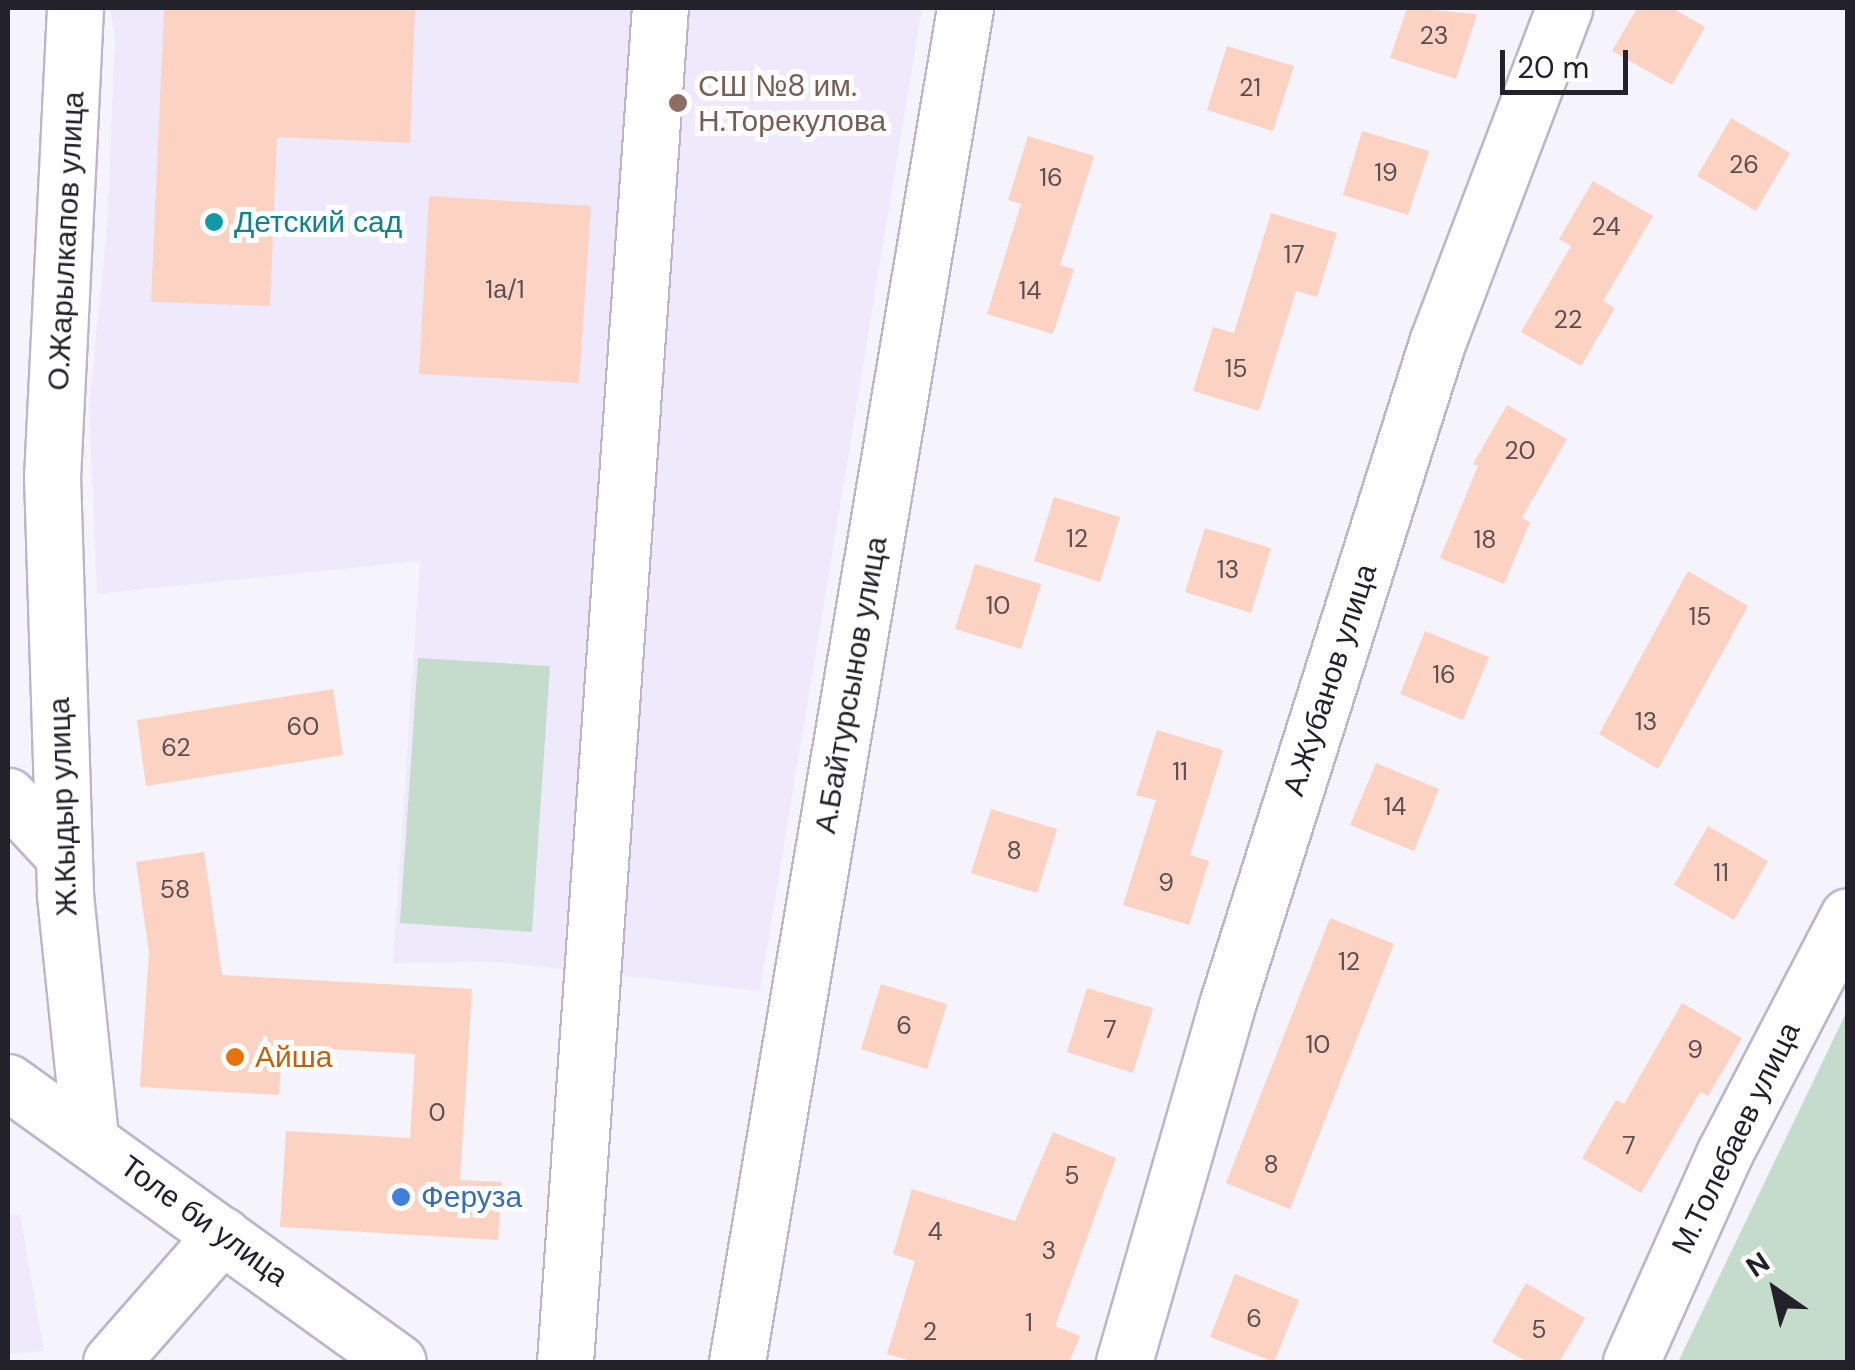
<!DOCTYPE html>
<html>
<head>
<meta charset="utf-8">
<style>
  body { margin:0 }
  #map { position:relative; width:1855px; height:1370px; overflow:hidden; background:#f5f3fc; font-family:"DM Sans",sans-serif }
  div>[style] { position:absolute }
  .built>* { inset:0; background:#efe9fc }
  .green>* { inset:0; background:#c5dccd }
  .building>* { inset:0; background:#fcd3c3 }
  .roads { filter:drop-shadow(2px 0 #bcb5cc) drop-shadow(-2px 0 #bcb5cc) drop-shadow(0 2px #bcb5cc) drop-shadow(0 -2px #bcb5cc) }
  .minor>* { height:55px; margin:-27.5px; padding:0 27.5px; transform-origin:27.5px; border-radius:27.5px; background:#fff }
  .dots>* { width:28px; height:28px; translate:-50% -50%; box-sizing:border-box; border:5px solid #fff; border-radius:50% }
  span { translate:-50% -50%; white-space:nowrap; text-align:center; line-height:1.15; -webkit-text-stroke:10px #fff; paint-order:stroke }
  .number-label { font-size:25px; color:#594e50 }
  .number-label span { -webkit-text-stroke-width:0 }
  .education-label { font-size:30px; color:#785e54 }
  .left { translate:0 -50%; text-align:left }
  .culture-label { font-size:30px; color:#0d838f }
  .street-label { font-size:30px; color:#232129 }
  .food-label { font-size:30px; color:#c56008 }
  .shop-label { font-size:30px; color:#366cbe }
  .frame { position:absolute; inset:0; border:10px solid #232129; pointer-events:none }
  .north { position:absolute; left:1725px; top:1240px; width:100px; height:100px; -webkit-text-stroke:8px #fff; paint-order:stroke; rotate:326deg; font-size:28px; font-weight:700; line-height:40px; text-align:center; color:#232129 }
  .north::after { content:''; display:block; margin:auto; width:35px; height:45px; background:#232129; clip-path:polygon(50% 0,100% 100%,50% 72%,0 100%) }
  .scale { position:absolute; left:1500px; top:50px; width:128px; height:45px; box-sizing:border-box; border:5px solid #232129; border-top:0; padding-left:12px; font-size:30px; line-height:35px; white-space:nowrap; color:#232129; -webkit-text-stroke:8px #fff; paint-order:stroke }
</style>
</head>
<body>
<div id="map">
  <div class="built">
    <div style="clip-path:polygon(110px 8px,922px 8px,760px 991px,499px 962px,393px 963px,420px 561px,97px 594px,89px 407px,107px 228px,115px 39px)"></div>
    <div style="clip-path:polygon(20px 1214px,44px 1351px,8px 1354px,8px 1215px)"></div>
  </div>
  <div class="green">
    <div style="clip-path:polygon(418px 658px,550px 666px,532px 932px,400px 923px)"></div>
    <div style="clip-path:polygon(1847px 1011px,1847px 1362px,1678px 1362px)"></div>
  </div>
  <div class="building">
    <div style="clip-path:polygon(164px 8px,415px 8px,410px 143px,277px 137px,270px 306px,151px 302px)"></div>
    <div style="clip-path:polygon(1407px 8px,1477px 14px,1456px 79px,1390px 58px)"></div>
    <div style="clip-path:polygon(1637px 8px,1672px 8px,1705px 27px,1672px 85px,1612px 51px)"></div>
    <div style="clip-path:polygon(1227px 46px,1294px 66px,1273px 131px,1207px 110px)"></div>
    <div style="clip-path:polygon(1731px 118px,1790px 153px,1756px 211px,1697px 176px)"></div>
    <div style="clip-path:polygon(1362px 131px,1429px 151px,1408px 215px,1343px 195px)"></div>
    <div style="clip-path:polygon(1028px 136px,1094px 156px,1060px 265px,1074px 269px,1053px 334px,987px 314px,1021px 204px,1008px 200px)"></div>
    <div style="clip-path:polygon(1593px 181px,1653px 216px,1603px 301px,1615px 308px,1581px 366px,1521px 332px,1571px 246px,1559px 239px)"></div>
    <div style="clip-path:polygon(429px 196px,591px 206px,579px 383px,419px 374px)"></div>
    <div style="clip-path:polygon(1271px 213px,1337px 233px,1317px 297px,1296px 291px,1259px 411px,1193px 391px,1213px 327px,1234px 333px)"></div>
    <div style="clip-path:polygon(1507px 405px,1567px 439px,1522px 518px,1530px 522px,1504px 584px,1440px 558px,1478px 466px,1473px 464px)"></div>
    <div style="clip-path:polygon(1054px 497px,1120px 517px,1100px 582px,1034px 561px)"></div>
    <div style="clip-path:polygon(1205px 528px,1271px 548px,1251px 613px,1185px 592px)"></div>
    <div style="clip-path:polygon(975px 564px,1041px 584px,1021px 649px,955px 629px)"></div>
    <div style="clip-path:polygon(1688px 571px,1748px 606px,1658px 769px,1599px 734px)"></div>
    <div style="clip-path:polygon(1425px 631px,1489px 657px,1463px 720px,1400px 694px)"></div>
    <div style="clip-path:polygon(333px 689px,343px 755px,146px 786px,137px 720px)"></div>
    <div style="clip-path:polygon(1157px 730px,1223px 750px,1190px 855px,1209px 861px,1189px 925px,1123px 905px,1156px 800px,1136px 795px)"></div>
    <div style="clip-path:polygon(1376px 763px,1439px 789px,1414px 851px,1350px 825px)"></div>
    <div style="clip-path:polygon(991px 809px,1057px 829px,1037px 893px,971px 873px)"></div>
    <div style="clip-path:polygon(1708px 826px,1768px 861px,1734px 920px,1674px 885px)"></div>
    <div style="clip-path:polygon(204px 852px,222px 975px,472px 989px,460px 1180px,502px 1182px,498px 1240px,280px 1227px,286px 1131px,410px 1138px,415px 1054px,282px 1046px,279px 1095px,140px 1087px,149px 952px,136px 862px)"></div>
    <div style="clip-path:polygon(1330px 918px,1394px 944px,1290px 1209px,1226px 1183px)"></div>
    <div style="clip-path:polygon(881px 984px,947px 1004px,927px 1069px,861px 1049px)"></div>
    <div style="clip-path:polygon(1087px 988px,1153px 1008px,1133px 1073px,1067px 1052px)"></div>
    <div style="clip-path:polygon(1682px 1003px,1742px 1038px,1708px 1096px,1700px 1092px,1641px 1193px,1582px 1158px,1616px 1100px,1624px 1104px)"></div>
    <div style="clip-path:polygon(1053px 1132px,1116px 1158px,1055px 1326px,1080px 1336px,1069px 1362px,915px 1362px,887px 1354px,915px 1261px,893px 1254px,912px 1189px,1015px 1221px)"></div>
    <div style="clip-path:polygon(1235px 1274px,1299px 1300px,1274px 1362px,1210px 1337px)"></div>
    <div style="clip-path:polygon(1526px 1283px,1585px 1318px,1559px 1362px,1528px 1362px,1492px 1342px)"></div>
  </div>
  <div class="roads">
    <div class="minor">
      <div style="left:75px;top:8px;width:469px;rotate:92.8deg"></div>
      <div style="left:52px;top:476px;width:419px;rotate:88.2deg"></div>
      <div style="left:65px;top:895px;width:243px;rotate:84.1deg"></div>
      <div style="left:8px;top:796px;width:81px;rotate:47deg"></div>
      <div style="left:8px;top:1082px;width:480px;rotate:35.7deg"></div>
      <div style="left:111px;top:1362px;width:169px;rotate:-48.8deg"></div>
      <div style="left:565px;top:1362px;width:1357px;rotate:-85.99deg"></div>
      <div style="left:737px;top:1362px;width:1373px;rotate:-80.44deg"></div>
      <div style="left:1124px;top:1362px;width:372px;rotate:-73.9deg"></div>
      <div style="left:1227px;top:1005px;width:695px;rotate:-72.4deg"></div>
      <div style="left:1437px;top:343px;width:358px;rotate:-69.2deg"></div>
      <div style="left:1631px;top:1362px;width:228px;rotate:-65.9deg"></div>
      <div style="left:1724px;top:1154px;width:268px;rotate:-62.5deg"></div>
    </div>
  </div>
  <div class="dots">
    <div style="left:678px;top:103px;background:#8d6e63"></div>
    <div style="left:214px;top:222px;background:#0f9aa8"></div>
    <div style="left:235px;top:1057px;background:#e8710a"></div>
    <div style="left:401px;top:1197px;background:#3f7fe0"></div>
  </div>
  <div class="number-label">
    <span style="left:1434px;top:36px">23</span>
    <span style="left:1250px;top:88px">21</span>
    <span style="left:1744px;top:165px">26</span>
    <span style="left:1386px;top:173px">19</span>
    <span style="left:1051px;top:178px">16</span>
    <span style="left:1606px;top:227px">24</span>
    <span style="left:1294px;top:255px">17</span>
    <span style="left:505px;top:290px">1а/1</span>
    <span style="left:1030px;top:291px">14</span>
    <span style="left:1568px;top:320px">22</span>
    <span style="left:1236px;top:369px">15</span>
    <span style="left:1520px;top:451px">20</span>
    <span style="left:1077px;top:539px">12</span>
    <span style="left:1485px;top:540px">18</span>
    <span style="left:1228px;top:570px">13</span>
    <span style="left:998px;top:606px">10</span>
    <span style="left:1700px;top:617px">15</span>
    <span style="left:1444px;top:675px">16</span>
    <span style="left:1646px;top:722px">13</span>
    <span style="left:303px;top:727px">60</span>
    <span style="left:176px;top:748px">62</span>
    <span style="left:1180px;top:772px">11</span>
    <span style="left:1395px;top:807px">14</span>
    <span style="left:1014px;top:851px">8</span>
    <span style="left:1721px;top:873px">11</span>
    <span style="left:1166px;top:883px">9</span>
    <span style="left:175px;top:890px">58</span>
    <span style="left:1349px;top:962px">12</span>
    <span style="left:904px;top:1026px">6</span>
    <span style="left:1110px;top:1030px">7</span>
    <span style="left:1318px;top:1045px">10</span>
    <span style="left:1695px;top:1050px">9</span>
    <span style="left:437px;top:1113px">0</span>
    <span style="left:1629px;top:1146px">7</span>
    <span style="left:1271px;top:1165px">8</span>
    <span style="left:1072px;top:1176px">5</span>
    <span style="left:935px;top:1232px">4</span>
    <span style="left:1049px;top:1251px">3</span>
    <span style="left:1254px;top:1319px">6</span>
    <span style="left:1029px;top:1323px">1</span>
    <span style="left:1539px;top:1330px">5</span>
    <span style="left:930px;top:1332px">2</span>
  </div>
  <div class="education-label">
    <span class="left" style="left:698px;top:103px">СШ №8 им.<br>Н.Торекулова</span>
  </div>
  <div class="culture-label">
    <span class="left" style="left:234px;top:222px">Детский сад</span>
  </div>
  <div class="street-label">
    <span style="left:66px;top:241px;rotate:-87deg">О.Жарылкапов улица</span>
    <span style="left:1330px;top:680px;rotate:-72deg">А.Жубанов улица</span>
    <span style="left:851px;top:685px;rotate:-80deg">А.Байтурсынов улица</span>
    <span style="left:63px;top:807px;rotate:-92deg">Ж.Кыдыр улица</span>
    <span style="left:1736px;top:1138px;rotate:-64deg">М.Толебаев улица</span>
    <span style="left:204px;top:1221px;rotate:36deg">Толе би улица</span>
  </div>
  <div class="food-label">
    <span class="left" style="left:255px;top:1057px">Айша</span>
  </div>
  <div class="shop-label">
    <span class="left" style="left:421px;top:1197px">Феруза</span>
  </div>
  <div class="frame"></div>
  <div class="north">N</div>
  <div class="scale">20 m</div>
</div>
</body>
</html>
